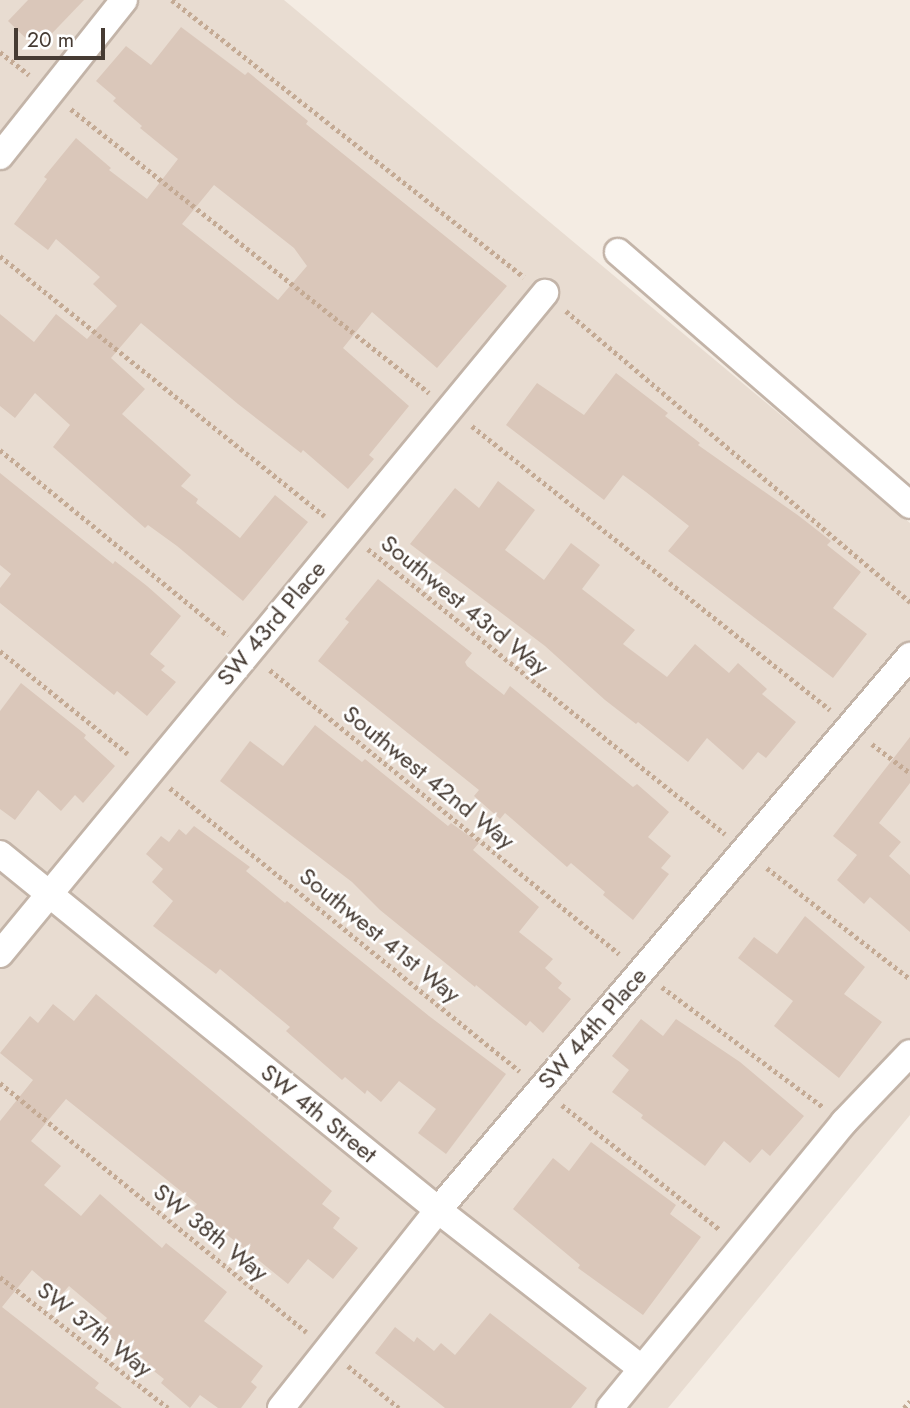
<!DOCTYPE html>
<html>
<head>
<meta charset="utf-8">
<style>
  body { margin:0 }
  #map { position:relative; width:910px; height:1408px; overflow:hidden; background:#f4ece3; font-family:Jost,sans-serif }
  div>[style] { position:absolute }
  .residential>* { inset:0; background:#e8dcd1 }
  .building>* { inset:0; background:#dac7ba }
  .path>* { height:4.5px; margin-top:-2.25px; transform-origin:0; background:repeating-linear-gradient(90deg,#c4aa94 0 3.5px,transparent 0 7px) }
  .roads { filter:drop-shadow(2px 0 #c3b4a8) drop-shadow(-2px 0 #c3b4a8) drop-shadow(0 2px #c3b4a8) drop-shadow(0 -2px #c3b4a8) }
  .minor>* { height:26px; margin:-13px; padding:0 13px; transform-origin:13px; border-radius:13px; background:#fff }
  span { translate:-50% -50%; white-space:nowrap; text-align:center; line-height:1.15; -webkit-text-stroke:5px #fff; paint-order:stroke }
  .street-label { font-size:24px; color:#463b33 }
  .scale { position:absolute; left:14px; top:28px; width:91px; height:32px; box-sizing:border-box; border:4px solid #463b33; border-top:0; padding-left:9px; font-size:21px; line-height:24px; white-space:nowrap; color:#463b33; -webkit-text-stroke:5px #fff; paint-order:stroke }
</style>
</head>
<body>
<div id="map">
  <div class="residential">
    <div style="clip-path:polygon(0 0,284px 0,910px 523px,910px 1115px,668px 1408px,0 1408px)"></div>
  </div>
  <div class="building">
    <div style="clip-path:polygon(28px 0,84px 0,37px 49px,8px 21px)"></div>
    <div style="clip-path:polygon(evenodd,181px 27px,245px 75px,248px 72px,308px 121px,306px 124px,507px 286px,437px 368px,372px 312px,343px 348px,409px 406px,369px 455px,374px 459px,348px 489px,303px 450px,301px 453px,238px 404px,141px 323px,111px 358px,145px 389px,122px 414px,191px 475px,181px 486px,198px 499px,196px 503px,240px 538px,275px 495px,308px 522px,243px 601px,177px 546px,148px 525px,145px 528px,53px 447px,70px 425px,35px 393px,15px 418px,0 406px,0 314px,34px 342px,56px 314px,87px 339px,117px 306px,93px 284px,100px 277px,56px 239px,48px 250px,14px 224px,47px 179px,44px 177px,76px 138px,111px 168px,109px 170px,147px 199px,178px 159px,140px 128px,142px 126px,113px 101px,116px 98px,96px 81px,126px 46px,151px 65px,181px 27px,214px 185px,294px 248px,307px 266px,278px 300px,182px 224px,214px 185px)"></div>
    <div style="clip-path:polygon(616px 373px,668px 413px,665px 416px,700px 443px,698px 445px,799px 516px,831px 541px,827px 545px,861px 572px,833px 608px,867px 634px,833px 678px,668px 551px,689px 526px,646px 492px,623px 475px,604px 500px,506px 425px,537px 383px,584px 415px)"></div>
    <div style="clip-path:polygon(0 473px,113px 564px,115px 561px,147px 586px,181px 616px,150px 654px,165px 666px,161px 670px,176px 682px,147px 716px,117px 691px,114px 695px,0 603px,0 588px,11px 574px,0 565px)"></div>
    <div style="clip-path:polygon(498px 481px,535px 510px,505px 550px,544px 580px,571px 543px,600px 565px,582px 589px,635px 630px,623px 644px,667px 677px,695px 644px,729px 673px,738px 663px,767px 689px,762px 694px,796px 722px,766px 758px,758px 752px,743px 770px,707px 738px,688px 762px,638px 722px,636px 724px,605px 700px,545px 646px,410px 544px,455px 488px,479px 508px)"></div>
    <div style="clip-path:polygon(378px 579px,472px 653px,465px 662px,467px 666px,504px 695px,510px 686px,633px 787px,637px 784px,669px 812px,648px 837px,671px 856px,661px 868px,669px 874px,633px 920px,603px 895px,605px 892px,571px 863px,567px 867px,505px 813px,500px 819px,474px 796px,479px 790px,318px 661px,349px 622px,345px 619px)"></div>
    <div style="clip-path:polygon(21px 683px,86px 735px,84px 738px,115px 766px,83px 803px,75px 795px,61px 811px,38px 790px,15px 820px,0 809px,0 711px)"></div>
    <div style="clip-path:polygon(315px 725px,362px 762px,365px 759px,376px 768px,448px 826px,451px 823px,479px 843px,473px 850px,539px 907px,519px 932px,553px 959px,545px 968px,562px 983px,558px 988px,571px 999px,543px 1033px,530px 1021px,526px 1026px,476px 985px,475px 987px,380px 910px,352px 882px,220px 781px,250px 741px,283px 766px)"></div>
    <div style="clip-path:polygon(910px 737px,910px 783px,879px 823px,901px 842px,889px 856px,910px 875px,910px 932px,870px 897px,864px 904px,837px 880px,857px 855px,833px 836px)"></div>
    <div style="clip-path:polygon(194px 826px,250px 867px,246px 871px,285px 903px,287px 901px,429px 1016px,506px 1074px,446px 1154px,418px 1133px,436px 1109px,399px 1081px,381px 1102px,367px 1090px,365px 1094px,345px 1077px,342px 1080px,286px 1031px,290px 1027px,220px 969px,216px 974px,153px 926px,173px 901px,152px 882px,163px 869px,146px 854px,161px 836px,169px 842px,179px 829px,186px 835px)"></div>
    <div style="clip-path:polygon(805px 916px,865px 967px,844px 994px,882px 1022px,839px 1078px,774px 1026px,793px 1001px,738px 958px,754px 937px,777px 954px)"></div>
    <div style="clip-path:polygon(96px 994px,332px 1191px,322px 1204px,340px 1218px,333px 1228px,358px 1248px,333px 1279px,308px 1259px,288px 1284px,194px 1208px,197px 1204px,66px 1099px,31px 1141px,61px 1166px,44px 1185px,81px 1216px,100px 1194px,162px 1248px,166px 1243px,227px 1292px,204px 1321px,263px 1366px,251px 1382px,257px 1387px,241px 1408px,218px 1408px,200px 1395px,190px 1408px,161px 1383px,164px 1379px,99px 1328px,107px 1318px,69px 1286px,61px 1295px,32px 1270px,2px 1307px,99px 1383px,95px 1388px,122px 1408px,0 1408px,0 1121px,33px 1080px,0 1053px,30px 1016px,38px 1023px,53px 1004px,74px 1021px)"></div>
    <div style="clip-path:polygon(641px 1019px,663px 1036px,676px 1019px,740px 1062px,804px 1116px,770px 1156px,762px 1149px,750px 1163px,724px 1141px,705px 1166px,641px 1118px,643px 1115px,612px 1092px,629px 1070px,612px 1056px)"></div>
    <div style="clip-path:polygon(591px 1142px,676px 1205px,670px 1214px,701px 1237px,643px 1315px,578px 1268px,580px 1265px,513px 1209px,553px 1158px,569px 1171px)"></div>
    <div style="clip-path:polygon(490px 1313px,587px 1388px,571px 1408px,445px 1408px,375px 1353px,395px 1327px,414px 1342px,417px 1337px,434px 1351px,441px 1343px,455px 1355px)"></div>
  </div>
  <div class="path">
    <div style="left:172px;top:0;width:448px;rotate:38.2deg"></div>
    <div style="left:0;top:52px;width:37px;rotate:38deg"></div>
    <div style="left:71px;top:109px;width:457px;rotate:38.4deg"></div>
    <div style="left:0;top:256px;width:416px;rotate:38.7deg"></div>
    <div style="left:566px;top:311px;width:451px;rotate:40.2deg"></div>
    <div style="left:472px;top:426px;width:457px;rotate:38.4deg"></div>
    <div style="left:0;top:450px;width:294px;rotate:39.2deg"></div>
    <div style="left:368px;top:549px;width:457px;rotate:38.6deg"></div>
    <div style="left:0;top:651px;width:164px;rotate:38.8deg"></div>
    <div style="left:270px;top:670px;width:450px;rotate:39.1deg"></div>
    <div style="left:872px;top:744px;width:48px;rotate:37.3deg"></div>
    <div style="left:170px;top:788px;width:450px;rotate:39deg"></div>
    <div style="left:767px;top:868px;width:181px;rotate:37.8deg"></div>
    <div style="left:662px;top:987px;width:201px;rotate:36.7deg"></div>
    <div style="left:0;top:1083px;width:395px;rotate:39.1deg"></div>
    <div style="left:562px;top:1105px;width:201px;rotate:38.3deg"></div>
    <div style="left:0;top:1277px;width:213px;rotate:37.9deg"></div>
    <div style="left:348px;top:1366px;width:66px;rotate:39.5deg"></div>
    <div style="left:904px;top:1408px;width:9px;rotate:-49deg"></div>
  </div>
  <div class="roads">
    <div class="minor">
      <div style="left:0;top:156px;width:199px;rotate:-51.5deg"></div>
      <div style="left:618px;top:252px;width:386px;rotate:40.9deg"></div>
      <div style="left:0;top:854px;width:564px;rotate:39.1deg"></div>
      <div style="left:438px;top:1210px;width:257px;rotate:37.9deg"></div>
      <div style="left:0;top:954px;width:857px;rotate:-50.49deg"></div>
      <div style="left:281px;top:1408px;width:253px;rotate:-51.6deg"></div>
      <div style="left:438px;top:1210px;width:728px;rotate:-49.57deg"></div>
      <div style="left:610px;top:1408px;width:370px;rotate:-50.7deg"></div>
      <div style="left:844px;top:1122px;width:95px;rotate:-46.3deg"></div>
    </div>
  </div>
  <div class="street-label">
    <span style="left:465px;top:605px;rotate:39deg">Southwest 43rd Way</span>
    <span style="left:271px;top:623px;rotate:-50deg">SW 43rd Place</span>
    <span style="left:429px;top:777px;rotate:39deg">Southwest 42nd Way</span>
    <span style="left:380px;top:935px;rotate:39deg">Southwest 41st Way</span>
    <span style="left:592px;top:1028px;rotate:-49deg">SW 44th Place</span>
    <span style="left:319px;top:1113px;rotate:39deg">SW 4th Street</span>
    <span style="left:211px;top:1232px;rotate:39deg">SW 38th Way</span>
    <span style="left:95px;top:1329px;rotate:38deg">SW 37th Way</span>
  </div>
  <div class="scale">20 m</div>
</div>
</body>
</html>
